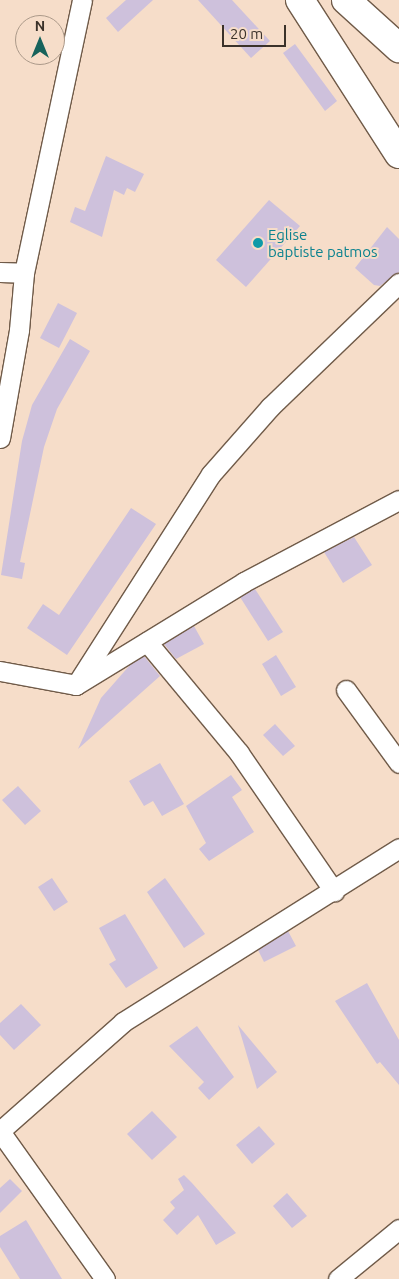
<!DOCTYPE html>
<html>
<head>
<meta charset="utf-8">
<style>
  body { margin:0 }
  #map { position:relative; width:399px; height:1279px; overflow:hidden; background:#f6ddc9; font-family:Ubuntu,sans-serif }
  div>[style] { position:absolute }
  .building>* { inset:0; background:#cec1dc }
  .roads { filter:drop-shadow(1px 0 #705b49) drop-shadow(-1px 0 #705b49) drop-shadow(0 1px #705b49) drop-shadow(0 -1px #705b49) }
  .street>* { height:19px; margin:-9.5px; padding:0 9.5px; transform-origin:9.5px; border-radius:9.5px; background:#fff }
  .secondary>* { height:28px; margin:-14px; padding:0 14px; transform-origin:14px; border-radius:14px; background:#fff }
  .highway>* { height:28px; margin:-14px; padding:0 14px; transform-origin:14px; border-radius:14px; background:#fff }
  .dots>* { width:14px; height:14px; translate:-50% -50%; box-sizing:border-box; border:2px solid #f6ddc9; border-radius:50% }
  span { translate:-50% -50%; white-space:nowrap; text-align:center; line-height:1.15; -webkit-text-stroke:4px #f6ddc9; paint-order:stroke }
  .culture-label { font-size:15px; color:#0d838f }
  .left { translate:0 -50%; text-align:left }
  .north { position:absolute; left:15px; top:15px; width:50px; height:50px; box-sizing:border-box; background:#f6ddc9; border:1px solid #ab9989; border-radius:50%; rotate:0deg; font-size:14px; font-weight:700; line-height:20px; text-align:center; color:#3b322a }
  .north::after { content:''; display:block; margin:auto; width:18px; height:22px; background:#17635c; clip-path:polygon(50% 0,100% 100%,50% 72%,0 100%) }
  .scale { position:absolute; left:222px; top:25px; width:64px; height:22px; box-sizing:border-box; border:2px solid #3b322a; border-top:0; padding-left:6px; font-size:15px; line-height:18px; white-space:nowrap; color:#3b322a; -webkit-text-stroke:4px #f6ddc9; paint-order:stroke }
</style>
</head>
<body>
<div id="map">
  <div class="building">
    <div style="clip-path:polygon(126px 0,153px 0,118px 32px,106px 18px)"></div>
    <div style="clip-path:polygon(198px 0,232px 0,270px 41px,251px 58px)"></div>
    <div style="clip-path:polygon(295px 44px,337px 101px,325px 111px,283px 53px)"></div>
    <div style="clip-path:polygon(106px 156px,144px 174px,135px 192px,127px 188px,124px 195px,114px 190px,102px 237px,70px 222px,75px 207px,85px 211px)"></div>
    <div style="clip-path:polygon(269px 200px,300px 226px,246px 287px,216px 260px)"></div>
    <div style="clip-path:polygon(387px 227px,399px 239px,399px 272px,380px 286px,374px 285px,355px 268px)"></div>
    <div style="clip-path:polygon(58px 303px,77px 313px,59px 348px,40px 338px)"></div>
    <div style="clip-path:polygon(70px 339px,90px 351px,57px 409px,44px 447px,20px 562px,25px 563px,22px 579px,1px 575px,22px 441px,32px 405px)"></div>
    <div style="clip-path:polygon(131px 508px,156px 524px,67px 655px,27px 628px,43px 604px,59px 615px)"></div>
    <div style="clip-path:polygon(354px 537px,372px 565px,343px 583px,324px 552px)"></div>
    <div style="clip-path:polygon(255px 589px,283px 632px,268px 641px,240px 597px)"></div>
    <div style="clip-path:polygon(194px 626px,204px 644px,176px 659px,164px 644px)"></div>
    <div style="clip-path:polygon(276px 655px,296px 687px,281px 696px,262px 664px)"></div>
    <div style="clip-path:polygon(144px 656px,160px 676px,78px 749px,101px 698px,130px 665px)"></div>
    <div style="clip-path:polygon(275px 724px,295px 746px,283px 756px,263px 735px)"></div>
    <div style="clip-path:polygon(160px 763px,184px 804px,162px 816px,153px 801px,144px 806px,129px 781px)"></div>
    <div style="clip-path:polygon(231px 775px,242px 790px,232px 797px,254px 832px,209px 861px,199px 849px,206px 843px,186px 806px)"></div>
    <div style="clip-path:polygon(18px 786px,41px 811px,25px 825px,2px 800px)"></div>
    <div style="clip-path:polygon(52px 878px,68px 902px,54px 911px,38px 887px)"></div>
    <div style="clip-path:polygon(165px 878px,205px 934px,184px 948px,147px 892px)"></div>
    <div style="clip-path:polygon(125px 914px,158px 968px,126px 988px,109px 964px,116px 960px,99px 928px)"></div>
    <div style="clip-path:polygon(288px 931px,296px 946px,264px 962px,258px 950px)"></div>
    <div style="clip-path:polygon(367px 983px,399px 1040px,399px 1085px,380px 1062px,377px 1064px,335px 1001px)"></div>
    <div style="clip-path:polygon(21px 1004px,41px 1025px,14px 1050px,0 1035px,0 1023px)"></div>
    <div style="clip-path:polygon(238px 1025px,277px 1072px,257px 1089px)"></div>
    <div style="clip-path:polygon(197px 1026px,234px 1077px,209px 1100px,198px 1088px,204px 1082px,169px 1046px)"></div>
    <div style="clip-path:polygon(152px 1111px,177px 1137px,152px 1160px,127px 1134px)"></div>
    <div style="clip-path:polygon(259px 1126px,275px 1144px,252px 1164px,236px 1145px)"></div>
    <div style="clip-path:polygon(184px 1175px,192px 1183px,236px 1233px,216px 1245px,198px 1215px,177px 1235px,163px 1220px,175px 1208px,170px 1202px,184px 1190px,178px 1179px)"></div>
    <div style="clip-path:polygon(10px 1179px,22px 1191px,0 1213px,0 1188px)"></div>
    <div style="clip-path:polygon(287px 1193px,307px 1216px,292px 1228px,273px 1206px)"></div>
    <div style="clip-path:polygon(26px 1220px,62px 1279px,20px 1279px,0 1247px,0 1236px)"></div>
  </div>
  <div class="roads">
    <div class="street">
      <div style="left:0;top:272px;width:24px;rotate:2deg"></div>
      <div style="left:0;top:438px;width:110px;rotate:-80deg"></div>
      <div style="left:19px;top:330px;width:57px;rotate:-85deg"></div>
      <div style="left:24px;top:273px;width:279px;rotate:-78deg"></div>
      <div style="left:147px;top:642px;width:144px;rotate:50.3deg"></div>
      <div style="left:239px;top:753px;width:168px;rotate:55.5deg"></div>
      <div style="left:0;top:671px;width:77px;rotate:10.4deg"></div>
      <div style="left:76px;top:685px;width:197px;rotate:-31.5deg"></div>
      <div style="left:244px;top:582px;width:175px;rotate:-27.9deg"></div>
      <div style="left:76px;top:685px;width:250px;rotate:-57.4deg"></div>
      <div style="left:211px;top:474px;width:89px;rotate:-48.6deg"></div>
      <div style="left:270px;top:407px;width:179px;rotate:-43.9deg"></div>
      <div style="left:346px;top:690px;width:90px;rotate:54deg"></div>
      <div style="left:105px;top:1279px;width:181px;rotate:-125.4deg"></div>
      <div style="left:0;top:1131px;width:164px;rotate:-41.5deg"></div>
      <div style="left:123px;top:1022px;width:326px;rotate:-32.2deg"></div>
      <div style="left:338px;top:1279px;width:79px;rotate:-39.3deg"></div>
    </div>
    <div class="secondary">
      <div style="left:300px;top:0;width:183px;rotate:57.3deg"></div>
    </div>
    <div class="highway">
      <div style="left:346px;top:0;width:72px;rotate:42.2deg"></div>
    </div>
  </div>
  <div class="dots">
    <div style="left:258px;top:243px;background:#0f9aa8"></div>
  </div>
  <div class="culture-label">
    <span class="left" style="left:268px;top:243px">Eglise<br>baptiste patmos</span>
  </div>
  <div class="north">N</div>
  <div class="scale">20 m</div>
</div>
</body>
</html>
